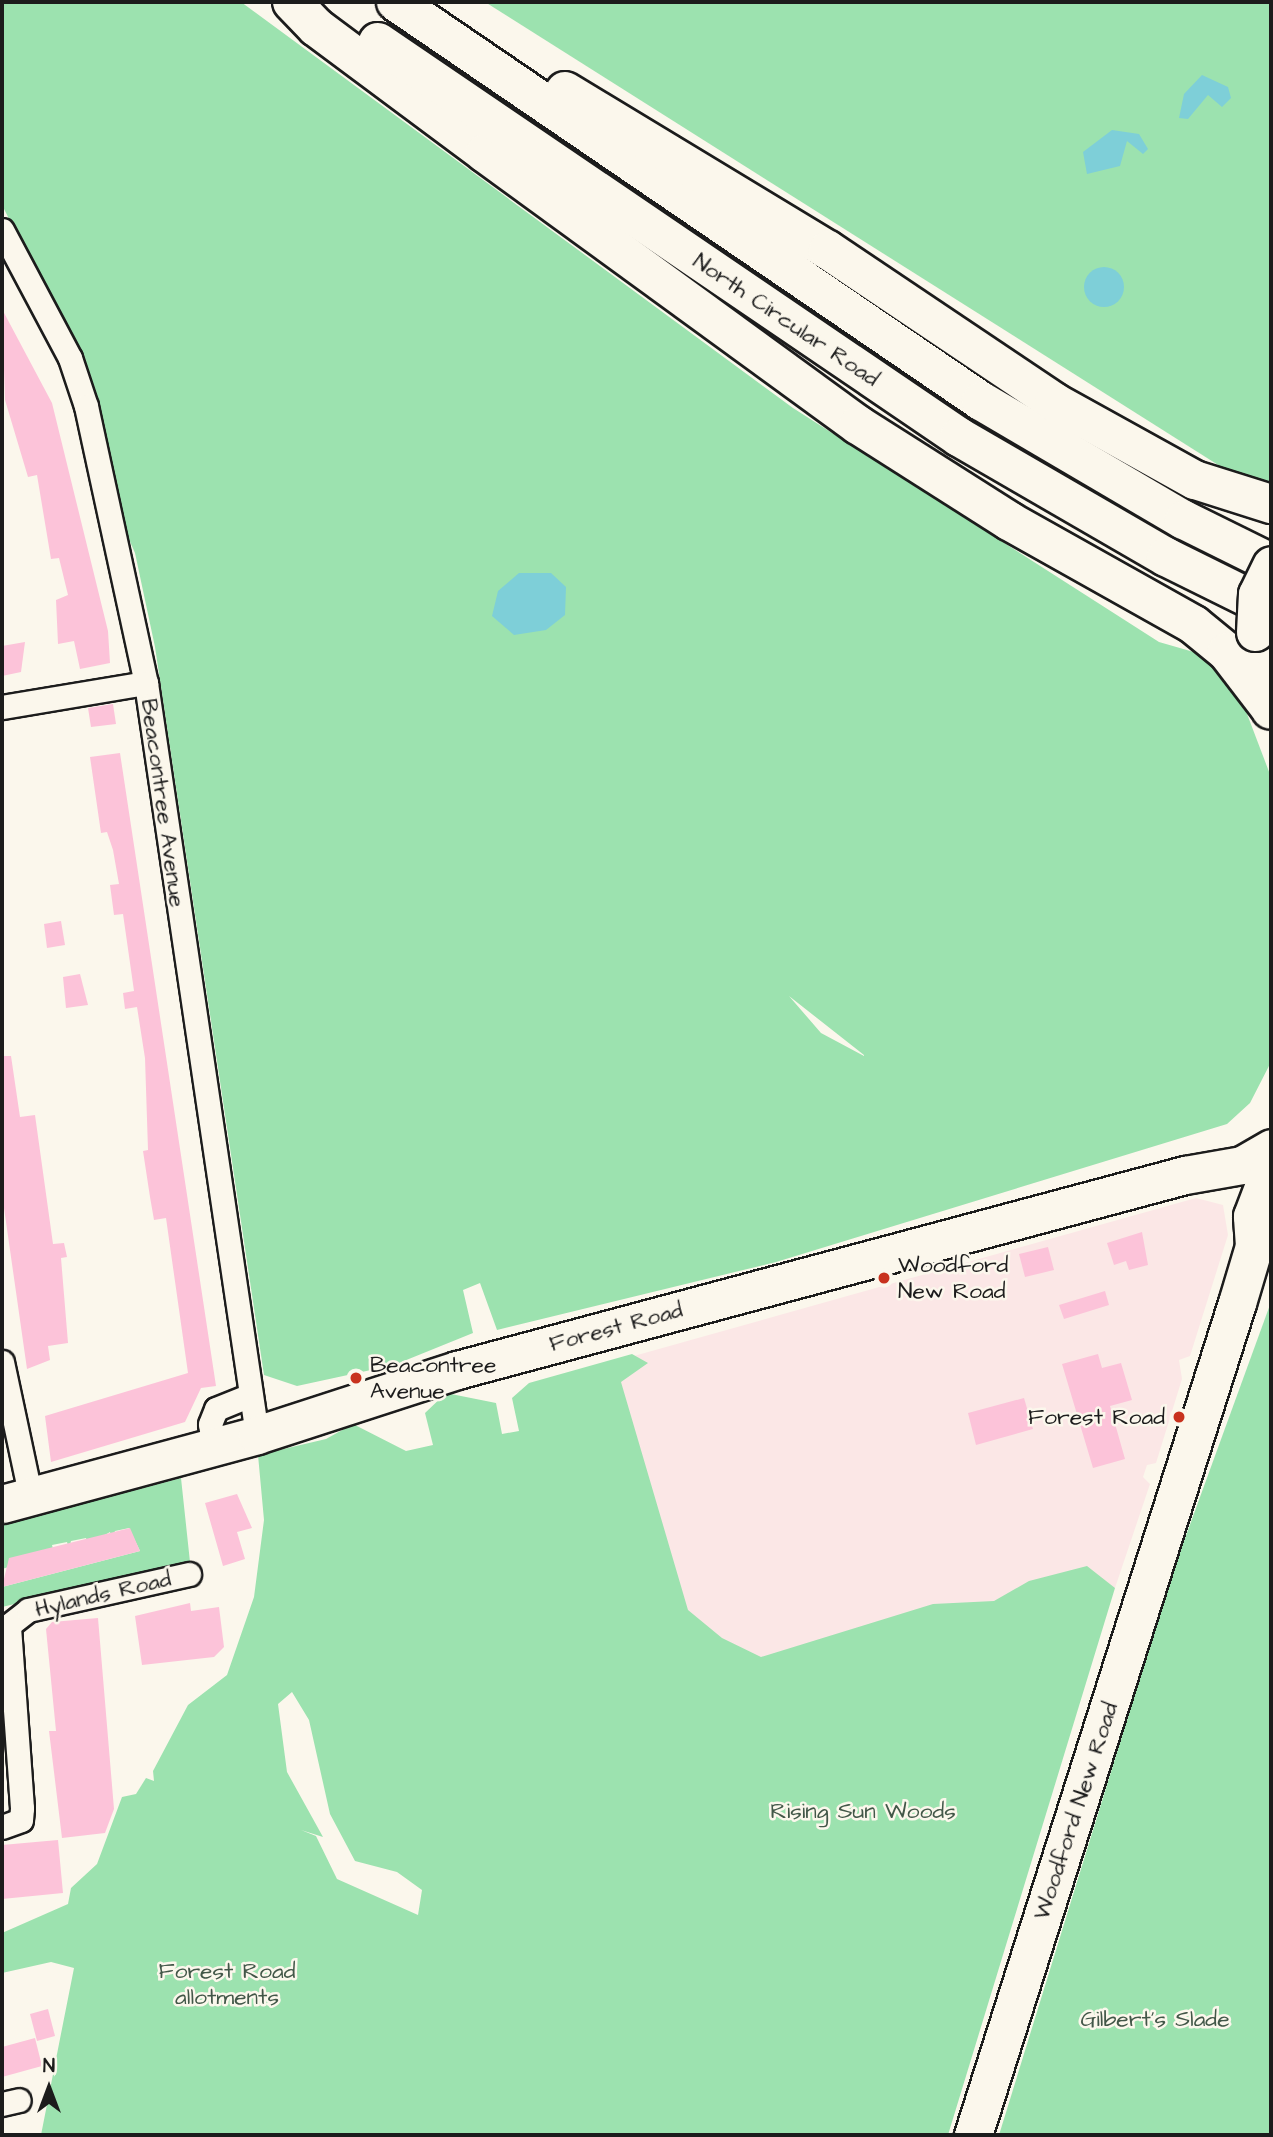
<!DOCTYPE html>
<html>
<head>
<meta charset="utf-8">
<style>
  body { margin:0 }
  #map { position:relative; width:1273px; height:2137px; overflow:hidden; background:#fbf7ec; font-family:"Architects Daughter",sans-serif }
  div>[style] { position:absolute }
  .built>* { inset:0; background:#fbe7e6 }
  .green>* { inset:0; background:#9ce2af }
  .water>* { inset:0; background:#7ecfd8 }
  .round { border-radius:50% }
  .building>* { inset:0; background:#fcc3d9 }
  .roads { filter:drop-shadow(2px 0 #1c1c1c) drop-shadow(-2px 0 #1c1c1c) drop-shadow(0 2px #1c1c1c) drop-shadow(0 -2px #1c1c1c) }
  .minor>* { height:23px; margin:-11.5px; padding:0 11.5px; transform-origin:11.5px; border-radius:11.5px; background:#fbf7ec }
  .primary>* { height:37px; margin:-18.5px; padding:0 18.5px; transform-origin:18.5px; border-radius:18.5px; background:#fbf7ec }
  .trunk>* { height:38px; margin:-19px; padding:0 19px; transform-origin:19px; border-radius:19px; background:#fbf7ec }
  .bridges { filter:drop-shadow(2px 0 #1c1c1c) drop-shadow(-2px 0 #1c1c1c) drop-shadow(0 2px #1c1c1c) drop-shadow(0 -2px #1c1c1c) }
  .primary-bridge>* { height:37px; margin:-18.5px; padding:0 18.5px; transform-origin:18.5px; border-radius:18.5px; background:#fbf7ec }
  .dots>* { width:19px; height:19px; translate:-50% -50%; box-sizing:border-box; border:4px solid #fbf7ec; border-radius:50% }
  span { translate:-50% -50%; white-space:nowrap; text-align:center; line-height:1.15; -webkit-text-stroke:5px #fbf7ec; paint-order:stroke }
  .street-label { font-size:23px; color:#1c1c1c }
  .poi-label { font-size:23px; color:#1c1c1c }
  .left { translate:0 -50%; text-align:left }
  .right { translate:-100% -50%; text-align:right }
  .park-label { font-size:23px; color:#425748 }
  .frame { position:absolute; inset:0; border:4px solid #1c1c1c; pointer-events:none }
  .north { position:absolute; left:14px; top:2053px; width:70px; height:70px; -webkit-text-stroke:5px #fbf7ec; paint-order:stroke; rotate:0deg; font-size:19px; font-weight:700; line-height:28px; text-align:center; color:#1c1c1c }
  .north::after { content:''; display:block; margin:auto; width:24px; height:32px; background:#1c1c1c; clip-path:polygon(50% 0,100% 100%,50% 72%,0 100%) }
</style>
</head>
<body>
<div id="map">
  <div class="built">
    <div style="clip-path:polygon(1196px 1198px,1223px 1205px,1228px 1235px,1190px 1356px,1179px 1360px,1182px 1379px,1156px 1463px,1147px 1465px,1143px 1477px,1150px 1484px,1115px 1588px,656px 1718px,559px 1377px)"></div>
  </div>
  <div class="green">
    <div style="clip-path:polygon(evenodd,2px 2px,241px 2px,793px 408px,1159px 642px,1218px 659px,1241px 698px,1271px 777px,1271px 1062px,1250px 1103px,1227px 1124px,776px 1262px,497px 1330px,480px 1283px,463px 1290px,473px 1333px,394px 1365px,297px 1386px,264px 1375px,155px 647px,135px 553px,121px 521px,103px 428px,61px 322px,2px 205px,2px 2px,789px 996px,864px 1055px,864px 1056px,821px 1033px,789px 996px)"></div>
    <div style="clip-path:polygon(485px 2px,1271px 2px,1271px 487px,1234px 475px)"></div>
    <div style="clip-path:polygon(1271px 1302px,1271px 2135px,999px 2135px,1172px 1574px)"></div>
    <div style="clip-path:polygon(evenodd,632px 1354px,648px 1363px,621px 1382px,688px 1610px,722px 1638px,761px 1657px,933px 1604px,994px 1601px,1029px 1581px,1087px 1566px,1115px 1588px,948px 2135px,41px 2135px,74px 1968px,51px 1962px,2px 1973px,2px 1933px,68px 1904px,71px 1888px,97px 1864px,122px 1797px,136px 1794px,146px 1778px,154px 1781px,153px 1771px,188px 1705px,227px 1675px,254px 1597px,264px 1520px,258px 1455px,326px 1439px,353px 1424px,406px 1451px,433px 1445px,425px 1413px,446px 1393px,496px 1403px,502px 1434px,519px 1431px,512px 1398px,529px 1383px,632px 1354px,292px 1692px,309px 1720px,330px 1814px,355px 1861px,397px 1872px,422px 1890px,418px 1915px,337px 1879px,316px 1836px,301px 1830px,323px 1837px,287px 1772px,278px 1704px,292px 1692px)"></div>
    <div style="clip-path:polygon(181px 1478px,190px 1562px,2px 1607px,2px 1587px,140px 1551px,129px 1528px,115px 1531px,112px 1540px,110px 1532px,88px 1545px,86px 1538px,71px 1541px,69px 1549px,67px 1542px,52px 1545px,54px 1553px,2px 1569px,2px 1525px)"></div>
  </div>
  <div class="water">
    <div style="clip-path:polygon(1202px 75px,1228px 87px,1231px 98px,1222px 107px,1208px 95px,1188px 119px,1179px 118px,1184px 94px)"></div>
    <div style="clip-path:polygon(1112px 130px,1139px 134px,1148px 149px,1143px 154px,1127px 141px,1120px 166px,1087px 174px,1083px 152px)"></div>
    <div class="round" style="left:1084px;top:267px;width:40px;height:40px"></div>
    <div style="clip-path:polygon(519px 573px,551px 573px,566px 587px,565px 615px,546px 630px,514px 635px,492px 616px,498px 591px)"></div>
  </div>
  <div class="building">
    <div style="clip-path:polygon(2px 309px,52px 403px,108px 631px,110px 663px,80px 669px,74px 641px,58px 644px,56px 600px,68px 595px,59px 558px,51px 559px,37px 475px,28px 477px,5px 400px)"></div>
    <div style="clip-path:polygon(25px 642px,21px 672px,2px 676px,2px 646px)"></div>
    <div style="clip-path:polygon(113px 704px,116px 724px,91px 727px,88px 708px)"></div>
    <div style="clip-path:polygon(120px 753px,216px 1386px,201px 1388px,185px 1422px,51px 1462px,45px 1416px,188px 1373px,166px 1218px,154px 1220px,150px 1197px,143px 1151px,148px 1150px,145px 1058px,137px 1007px,125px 1009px,123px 993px,134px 991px,123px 914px,114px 915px,110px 885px,119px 884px,113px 850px,107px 832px,101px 833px,90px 757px)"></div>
    <div style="clip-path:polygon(61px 921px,65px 945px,47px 948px,44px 924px)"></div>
    <div style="clip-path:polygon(80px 974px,88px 1005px,66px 1008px,63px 977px)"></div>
    <div style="clip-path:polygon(2px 1056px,11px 1056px,20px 1117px,35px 1115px,53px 1244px,64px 1243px,67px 1257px,61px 1258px,68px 1343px,48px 1346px,50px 1360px,27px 1369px,2px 1194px)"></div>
    <div style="clip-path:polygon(1142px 1232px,1148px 1265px,1129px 1270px,1126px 1261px,1114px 1265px,1107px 1243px)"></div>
    <div style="clip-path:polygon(1048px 1247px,1054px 1270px,1025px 1277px,1019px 1254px)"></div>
    <div style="clip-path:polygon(1105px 1291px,1109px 1305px,1064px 1319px,1059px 1305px)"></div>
    <div style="clip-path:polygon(1098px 1354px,1102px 1368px,1121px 1363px,1132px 1400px,1110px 1406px,1125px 1459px,1093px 1468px,1062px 1364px)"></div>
    <div style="clip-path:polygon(1024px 1398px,1033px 1429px,976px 1445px,968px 1413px)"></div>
    <div style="clip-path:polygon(237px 1494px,252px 1528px,237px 1532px,245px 1559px,223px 1566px,205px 1503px)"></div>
    <div style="clip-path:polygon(130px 1528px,140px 1551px,2px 1587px,9px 1558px)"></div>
    <div style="clip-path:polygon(190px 1603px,191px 1611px,219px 1607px,224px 1647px,214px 1657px,142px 1665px,135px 1616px)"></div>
    <div style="clip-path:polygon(98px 1618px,114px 1809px,105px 1833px,62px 1838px,49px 1731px,56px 1731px,46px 1629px,52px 1622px)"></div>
    <div style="clip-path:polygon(58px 1840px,63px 1893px,2px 1899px,2px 1845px)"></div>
    <div style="clip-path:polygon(48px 2009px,55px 2036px,37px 2041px,30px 2014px)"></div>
    <div style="clip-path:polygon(35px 2038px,42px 2066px,2px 2077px,2px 2047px)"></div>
  </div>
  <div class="roads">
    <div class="minor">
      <div style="left:2px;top:230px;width:145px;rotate:62deg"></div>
      <div style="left:70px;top:358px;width:51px;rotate:71.6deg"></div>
      <div style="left:86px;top:406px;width:283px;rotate:77.8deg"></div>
      <div style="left:146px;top:683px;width:760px;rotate:81.6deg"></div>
      <div style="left:2px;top:707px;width:146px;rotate:-9.5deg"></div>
      <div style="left:2px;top:1362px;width:139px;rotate:78deg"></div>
      <div style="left:214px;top:1447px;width:23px;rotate:-100deg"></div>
      <div style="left:210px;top:1424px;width:16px;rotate:-68deg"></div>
      <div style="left:216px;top:1409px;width:35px;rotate:-22deg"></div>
      <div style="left:2px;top:1827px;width:20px;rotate:-20deg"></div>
      <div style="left:21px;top:1820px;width:12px;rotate:-85deg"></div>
      <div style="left:22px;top:1808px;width:183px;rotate:-94.1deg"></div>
      <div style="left:9px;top:1625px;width:24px;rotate:-38deg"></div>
      <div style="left:28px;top:1610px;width:165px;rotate:-12.6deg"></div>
      <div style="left:2px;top:2104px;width:17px;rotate:-13deg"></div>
    </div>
    <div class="primary">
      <div style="left:1255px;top:632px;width:79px;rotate:79.1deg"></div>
      <div style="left:2px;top:1504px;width:264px;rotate:-15.1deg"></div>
      <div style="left:257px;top:1435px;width:210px;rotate:-18deg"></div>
      <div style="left:457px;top:1370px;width:754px;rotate:-15deg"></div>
      <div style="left:1185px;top:1175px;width:58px;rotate:-10deg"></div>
      <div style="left:1242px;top:1165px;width:34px;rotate:-30deg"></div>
      <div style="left:973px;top:2135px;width:873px;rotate:-72.4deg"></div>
      <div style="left:1237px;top:1303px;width:59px;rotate:-73.4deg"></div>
      <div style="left:1254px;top:1246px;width:30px;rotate:-94deg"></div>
      <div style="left:1252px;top:1216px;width:53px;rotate:-69.2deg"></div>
    </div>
    <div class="trunk">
      <div style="left:292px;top:2px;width:35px;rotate:46deg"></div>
      <div style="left:316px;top:27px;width:211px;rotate:36.7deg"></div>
      <div style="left:485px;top:153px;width:462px;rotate:36.1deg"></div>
      <div style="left:858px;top:425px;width:179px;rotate:32.4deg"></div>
      <div style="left:1009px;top:521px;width:212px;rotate:29.3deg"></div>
      <div style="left:1194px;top:625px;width:43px;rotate:39.3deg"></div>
      <div style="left:1227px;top:652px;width:71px;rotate:52.5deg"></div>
      <div style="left:396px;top:2px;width:708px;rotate:34.3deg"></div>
      <div style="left:981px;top:401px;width:235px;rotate:30.4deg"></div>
      <div style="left:1184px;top:520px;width:97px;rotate:26.3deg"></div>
      <div style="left:378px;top:42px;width:703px;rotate:34.21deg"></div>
      <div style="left:959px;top:437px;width:239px;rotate:30.1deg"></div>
      <div style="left:1166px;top:557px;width:117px;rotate:26.3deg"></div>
      <div style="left:565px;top:91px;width:307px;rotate:31.2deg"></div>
      <div style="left:828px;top:250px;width:272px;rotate:33.9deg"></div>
      <div style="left:1054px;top:402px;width:161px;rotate:29deg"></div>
      <div style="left:1195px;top:480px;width:80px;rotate:17.5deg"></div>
    </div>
  </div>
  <div class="bridges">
    <div class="primary-bridge">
      <div style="left:1255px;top:632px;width:38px;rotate:-87deg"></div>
      <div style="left:1257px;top:594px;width:32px;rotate:-64deg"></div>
    </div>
  </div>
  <div class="dots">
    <div style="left:884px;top:1278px;background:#c8321e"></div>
    <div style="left:356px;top:1378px;background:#c8321e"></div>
    <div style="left:1179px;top:1417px;background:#c8321e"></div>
  </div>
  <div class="street-label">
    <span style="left:786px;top:320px;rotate:34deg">North Circular Road</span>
    <span style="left:163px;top:803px;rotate:82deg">Beacontree Avenue</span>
    <span style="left:616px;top:1327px;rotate:-15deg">Forest Road</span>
    <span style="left:103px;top:1594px;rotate:-13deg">Hylands Road</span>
    <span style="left:1076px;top:1811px;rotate:-72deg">Woodford New Road</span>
  </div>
  <div class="poi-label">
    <span class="left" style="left:898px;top:1278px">Woodford<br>New Road</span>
    <span class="left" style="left:370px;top:1378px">Beacontree<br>Avenue</span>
    <span class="right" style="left:1165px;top:1417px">Forest Road</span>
  </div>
  <div class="park-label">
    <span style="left:863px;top:1811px">Rising Sun Woods</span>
    <span style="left:227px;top:1984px">Forest Road<br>allotments</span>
    <span style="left:1155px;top:2019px">Gilbert's Slade</span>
  </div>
  <div class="frame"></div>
  <div class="north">N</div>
</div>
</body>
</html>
